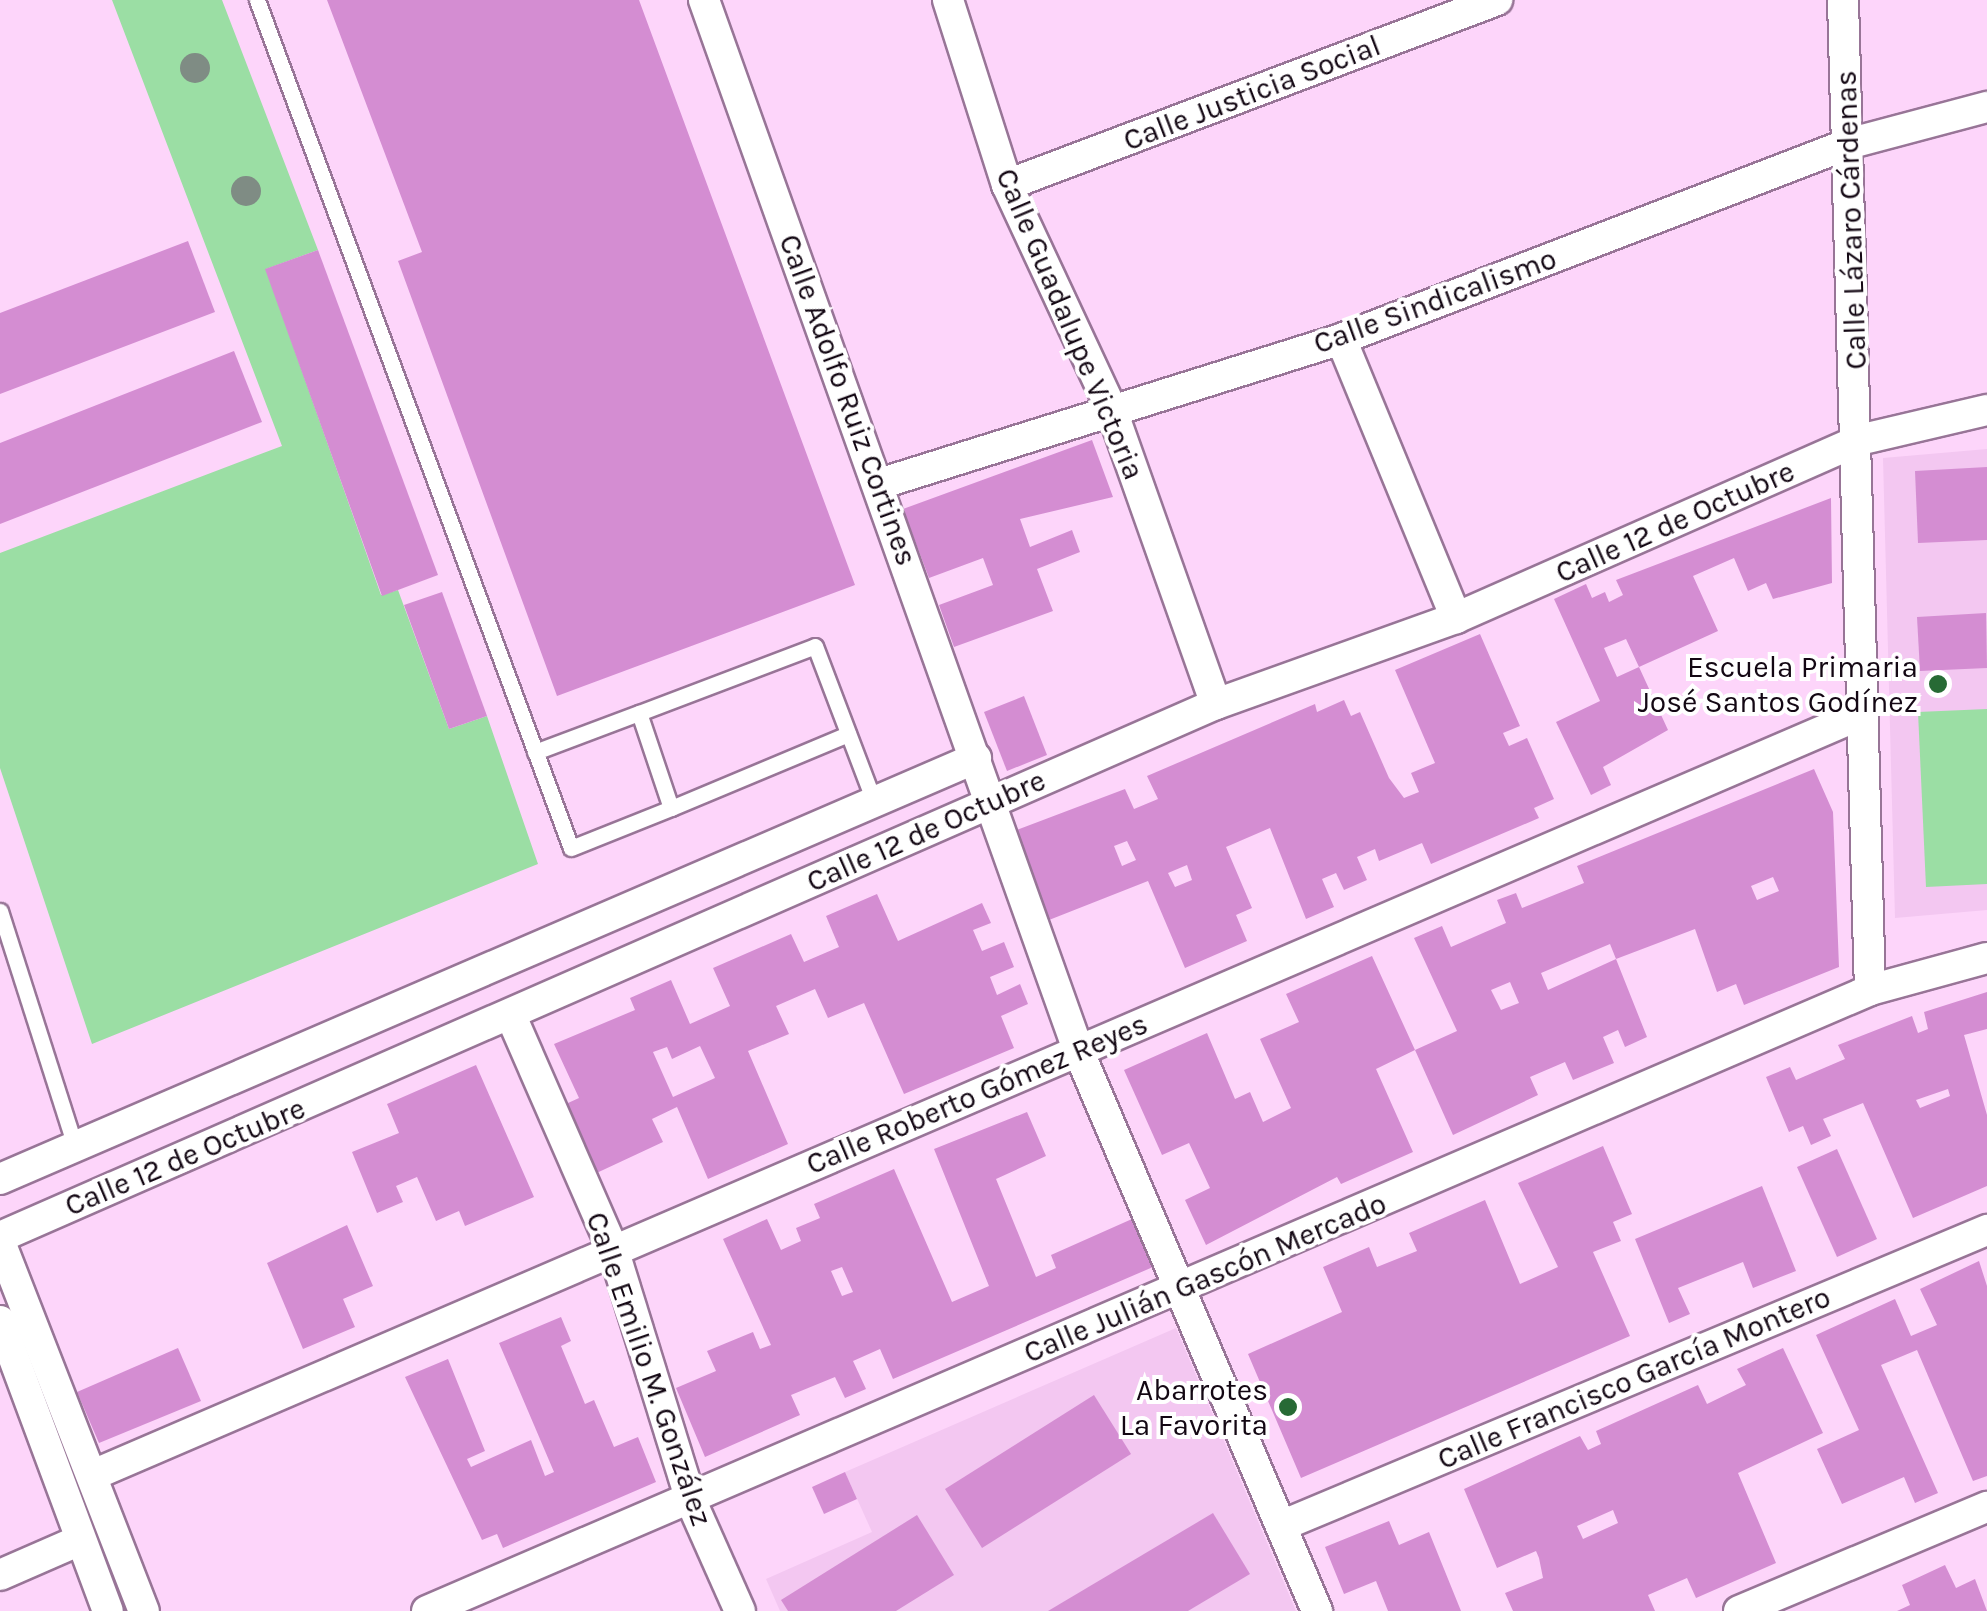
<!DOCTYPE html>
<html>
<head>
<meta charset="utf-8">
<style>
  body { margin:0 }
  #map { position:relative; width:1987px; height:1611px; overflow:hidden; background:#fdd5fa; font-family:Karla,sans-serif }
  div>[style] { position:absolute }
  .built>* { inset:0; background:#f3c7f1 }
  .green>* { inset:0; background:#9bdea4 }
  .building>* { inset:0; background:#d48dd2 }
  .roads { filter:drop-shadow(2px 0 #987597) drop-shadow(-2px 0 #987597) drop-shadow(0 2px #987597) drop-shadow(0 -2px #987597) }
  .lane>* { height:15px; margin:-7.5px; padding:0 7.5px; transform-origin:7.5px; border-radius:7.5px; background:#fff }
  .street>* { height:30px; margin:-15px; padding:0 15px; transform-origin:15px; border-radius:15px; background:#fff }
  .trees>* { width:30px; height:30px; margin:-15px; border-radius:50%; background:#7f8c84 }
  .dots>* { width:28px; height:28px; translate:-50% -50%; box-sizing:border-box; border:5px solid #fff; border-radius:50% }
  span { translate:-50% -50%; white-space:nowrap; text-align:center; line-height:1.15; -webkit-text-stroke:8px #fff; paint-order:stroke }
  .street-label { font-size:30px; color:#130713 }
  .poi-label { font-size:30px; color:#130713 }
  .right { translate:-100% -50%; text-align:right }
</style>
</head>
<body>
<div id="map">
  <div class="built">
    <div style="clip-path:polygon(1987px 449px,1987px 910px,1895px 918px,1883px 458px)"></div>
    <div style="clip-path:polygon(1176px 1328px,1296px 1611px,780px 1611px,766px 1579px,872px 1532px,845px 1472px)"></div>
  </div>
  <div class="green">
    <div style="clip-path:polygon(112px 0,222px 0,318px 250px,266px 269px,381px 595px,398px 590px,449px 729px,487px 716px,538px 864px,92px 1044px,0 768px,0 553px,282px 446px)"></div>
    <div style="clip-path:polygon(1987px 709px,1987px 884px,1926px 887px,1918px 712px)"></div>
  </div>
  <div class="building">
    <div style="clip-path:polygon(327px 0,639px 0,855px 585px,557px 696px,398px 261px,422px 252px)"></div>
    <div style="clip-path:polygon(188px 241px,215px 312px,0 394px,0 313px)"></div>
    <div style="clip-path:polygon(318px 250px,438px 575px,382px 596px,265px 269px)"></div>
    <div style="clip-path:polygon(234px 351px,262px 422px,0 524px,0 443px)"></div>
    <div style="clip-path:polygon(1092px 440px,1113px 497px,1020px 519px,1030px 547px,1072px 530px,1080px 552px,1037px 569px,1053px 611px,954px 647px,939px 605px,993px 585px,983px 558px,929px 578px,903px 509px)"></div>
    <div style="clip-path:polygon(1987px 467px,1987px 540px,1918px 543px,1915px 471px)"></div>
    <div style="clip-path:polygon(1831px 498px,1832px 583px,1773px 599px,1766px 583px,1748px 591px,1734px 558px,1693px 576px,1718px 631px,1639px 667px,1626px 639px,1604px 648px,1617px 677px,1639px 667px,1668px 730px,1603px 767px,1611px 785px,1591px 795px,1556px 722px,1600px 701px,1554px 599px,1586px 584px,1592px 598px,1605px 592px,1609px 602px,1623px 595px,1616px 580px)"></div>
    <div style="clip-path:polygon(442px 592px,487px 716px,449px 729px,404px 605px)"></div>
    <div style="clip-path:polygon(1986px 613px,1987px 668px,1920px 671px,1917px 617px)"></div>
    <div style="clip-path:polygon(evenodd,1480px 634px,1520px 726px,1503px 733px,1509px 746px,1527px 738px,1554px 799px,1534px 808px,1539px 818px,1431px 864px,1422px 843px,1379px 861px,1375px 849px,1357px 857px,1367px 880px,1344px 890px,1336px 873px,1322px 879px,1334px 907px,1306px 919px,1270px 828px,1226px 847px,1252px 908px,1236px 915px,1247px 941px,1185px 968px,1148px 881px,1049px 920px,1014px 831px,1125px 789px,1134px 809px,1158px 799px,1147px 776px,1315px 704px,1317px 712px,1344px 700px,1351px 716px,1360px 712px,1389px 778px,1404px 798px,1419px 792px,1411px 773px,1435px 763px,1395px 670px,1480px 634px,1127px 841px,1136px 860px,1122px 866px,1114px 846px,1127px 841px,1480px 634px,1187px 865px,1192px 880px,1175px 887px,1168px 873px,1187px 865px)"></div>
    <div style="clip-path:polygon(1024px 696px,1047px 755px,1007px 771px,984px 712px)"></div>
    <div style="clip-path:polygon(evenodd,1814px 769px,1833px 812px,1839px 967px,1744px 1005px,1736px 984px,1717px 992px,1695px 929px,1616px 959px,1647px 1037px,1625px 1047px,1618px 1030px,1603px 1037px,1614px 1063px,1573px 1080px,1565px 1062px,1530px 1077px,1538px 1095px,1453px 1135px,1415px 1050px,1457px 1031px,1414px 938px,1442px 926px,1451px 947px,1506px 923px,1497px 900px,1516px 893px,1522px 908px,1584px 883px,1577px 866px,1814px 769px,1773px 877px,1779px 891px,1757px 900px,1751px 886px,1773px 877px,1814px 769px,1610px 944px,1616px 959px,1548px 990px,1541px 973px,1610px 944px,1814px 769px,1510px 982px,1519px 1003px,1501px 1010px,1491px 990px,1510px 982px)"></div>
    <div style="clip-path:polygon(evenodd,877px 894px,898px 941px,982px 903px,991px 923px,973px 930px,982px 951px,1004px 942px,1014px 967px,990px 977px,997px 995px,1020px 984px,1028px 1004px,1001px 1016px,1014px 1048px,904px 1094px,864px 1003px,828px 1018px,815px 989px,776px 1006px,789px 1034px,748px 1051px,788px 1144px,708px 1179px,677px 1107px,652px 1119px,663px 1142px,588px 1177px,557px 1108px,579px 1098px,554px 1044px,635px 1010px,630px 998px,671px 980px,690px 1024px,730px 1006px,713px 968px,791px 934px,804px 962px,839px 947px,826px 916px,877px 894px,700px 1046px,715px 1078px,673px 1097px,653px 1052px,667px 1047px,672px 1059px,700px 1046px)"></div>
    <div style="clip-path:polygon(1372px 956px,1415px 1050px,1376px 1069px,1413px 1152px,1341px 1184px,1337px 1177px,1206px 1245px,1185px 1200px,1210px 1188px,1189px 1143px,1162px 1155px,1124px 1070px,1207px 1033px,1235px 1099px,1250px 1092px,1263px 1122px,1291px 1108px,1260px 1039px,1299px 1022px,1286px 994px)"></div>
    <div style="clip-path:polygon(evenodd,1987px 992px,1987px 1029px,1964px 1035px,1987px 1115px,1987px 1186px,1913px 1218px,1863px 1103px,1823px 1119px,1831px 1136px,1811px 1145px,1803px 1126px,1789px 1132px,1766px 1077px,1790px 1067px,1796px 1080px,1845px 1059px,1838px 1045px,1912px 1016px,1918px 1033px,1928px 1029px,1924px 1012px,1987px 992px,1948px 1089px,1950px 1096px,1920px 1108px,1916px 1100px,1948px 1089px)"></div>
    <div style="clip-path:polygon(476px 1065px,534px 1197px,465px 1226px,459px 1211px,436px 1221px,417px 1177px,396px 1186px,403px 1202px,377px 1213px,352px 1152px,399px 1133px,387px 1104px)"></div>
    <div style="clip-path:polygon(evenodd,1027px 1112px,1046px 1156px,996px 1179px,1036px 1277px,1056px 1268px,1051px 1255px,1132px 1219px,1153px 1267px,893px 1379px,880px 1349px,853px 1361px,866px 1389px,845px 1398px,835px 1377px,791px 1395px,800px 1415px,705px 1457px,676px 1388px,716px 1371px,707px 1351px,753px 1332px,760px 1349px,771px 1345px,723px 1239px,767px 1219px,781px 1250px,801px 1241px,796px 1228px,820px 1218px,814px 1204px,894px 1169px,952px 1302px,989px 1286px,934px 1149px,1027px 1112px,842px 1267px,853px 1292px,842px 1296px,831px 1271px,842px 1267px)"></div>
    <div style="clip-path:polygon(1603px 1146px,1632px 1214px,1613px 1222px,1621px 1241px,1593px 1252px,1630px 1336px,1301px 1478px,1248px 1354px,1342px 1312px,1323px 1267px,1369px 1247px,1377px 1267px,1417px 1251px,1409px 1233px,1485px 1200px,1520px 1284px,1558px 1267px,1518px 1183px)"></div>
    <div style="clip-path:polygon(1837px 1149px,1877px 1239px,1837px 1257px,1797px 1167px)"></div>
    <div style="clip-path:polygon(1762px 1186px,1796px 1271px,1753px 1288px,1743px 1262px,1678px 1288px,1690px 1314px,1669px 1323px,1635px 1239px)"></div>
    <div style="clip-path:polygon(347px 1225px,373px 1286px,343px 1299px,355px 1327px,303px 1349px,267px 1263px)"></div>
    <div style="clip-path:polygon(1979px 1261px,1987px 1286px,1987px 1476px,1973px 1481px,1917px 1350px,1881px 1365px,1938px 1493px,1915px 1503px,1904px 1477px,1842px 1504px,1817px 1449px,1859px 1430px,1816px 1335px,1895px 1299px,1911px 1336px,1937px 1325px,1920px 1289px)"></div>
    <div style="clip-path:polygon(561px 1317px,571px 1341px,561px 1346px,585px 1404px,594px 1400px,614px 1447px,638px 1437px,656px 1482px,503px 1548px,497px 1534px,482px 1540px,405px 1377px,448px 1359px,485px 1451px,467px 1459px,471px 1467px,531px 1440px,545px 1476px,554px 1472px,499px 1343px)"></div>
    <div style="clip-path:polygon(178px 1348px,201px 1401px,99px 1443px,77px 1392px)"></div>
    <div style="clip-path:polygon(evenodd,1783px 1348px,1823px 1433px,1738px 1473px,1776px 1563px,1696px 1598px,1687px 1578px,1648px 1595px,1655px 1611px,1513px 1611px,1505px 1593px,1543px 1578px,1539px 1558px,1536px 1551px,1497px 1568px,1464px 1489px,1580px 1436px,1588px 1450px,1601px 1444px,1596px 1431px,1698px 1385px,1707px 1404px,1746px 1385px,1737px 1369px,1783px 1348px,1613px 1510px,1618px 1523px,1583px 1539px,1577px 1526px,1613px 1510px)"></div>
    <div style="clip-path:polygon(1094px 1395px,1131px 1454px,982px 1548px,945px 1489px)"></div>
    <div style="clip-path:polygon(845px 1472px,857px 1499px,824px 1514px,812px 1487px)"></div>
    <div style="clip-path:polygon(1213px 1513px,1250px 1574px,1188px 1611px,1048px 1611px)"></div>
    <div style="clip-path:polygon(917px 1515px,954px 1575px,896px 1611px,788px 1611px,781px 1600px)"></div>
    <div style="clip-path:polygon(1389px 1521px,1399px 1545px,1429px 1532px,1461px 1611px,1388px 1611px,1376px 1581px,1344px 1594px,1325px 1547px)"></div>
    <div style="clip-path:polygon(1945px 1565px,1956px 1588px,1975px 1579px,1987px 1611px,1897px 1611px,1910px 1605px,1902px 1585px)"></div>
  </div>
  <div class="roads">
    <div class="lane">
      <div style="left:257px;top:0;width:904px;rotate:69.68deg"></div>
      <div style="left:571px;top:848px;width:108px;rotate:-21.8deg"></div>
      <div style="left:848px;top:734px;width:192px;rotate:157.3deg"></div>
      <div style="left:671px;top:808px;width:100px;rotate:-108.6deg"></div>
      <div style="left:639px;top:713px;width:188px;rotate:-20.8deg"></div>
      <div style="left:815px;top:646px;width:166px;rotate:69.2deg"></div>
      <div style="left:535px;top:752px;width:111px;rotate:-20.6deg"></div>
      <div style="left:0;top:911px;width:247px;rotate:72.3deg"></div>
    </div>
    <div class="street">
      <div style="left:704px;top:0;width:1115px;rotate:70.39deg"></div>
      <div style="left:1078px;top:1050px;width:610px;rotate:66.92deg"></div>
      <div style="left:948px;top:0;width:194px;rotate:72.3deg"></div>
      <div style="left:1007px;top:185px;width:246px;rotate:65deg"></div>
      <div style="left:1111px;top:408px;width:314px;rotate:70.5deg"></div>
      <div style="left:1843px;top:0;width:990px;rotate:88.44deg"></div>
      <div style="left:1007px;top:185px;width:524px;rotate:-20.68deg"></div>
      <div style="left:1341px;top:339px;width:302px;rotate:67.6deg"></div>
      <div style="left:879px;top:484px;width:484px;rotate:-17.4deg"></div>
      <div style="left:1341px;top:339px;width:543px;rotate:-21.04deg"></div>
      <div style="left:1848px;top:144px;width:144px;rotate:-14.9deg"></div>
      <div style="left:511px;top:1016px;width:257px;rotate:66.4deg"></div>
      <div style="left:614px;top:1252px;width:261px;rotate:72.8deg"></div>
      <div style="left:691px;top:1501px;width:120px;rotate:66deg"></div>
      <div style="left:0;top:1179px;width:1063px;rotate:-23.33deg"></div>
      <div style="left:0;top:1237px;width:1328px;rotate:-23.67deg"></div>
      <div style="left:1216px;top:704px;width:255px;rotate:-19.7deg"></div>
      <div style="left:1456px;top:618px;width:441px;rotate:-23.8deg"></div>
      <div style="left:1859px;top:440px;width:131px;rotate:-13.2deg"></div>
      <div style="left:0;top:1242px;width:396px;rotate:68.7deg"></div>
      <div style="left:0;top:1321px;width:309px;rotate:69.6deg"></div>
      <div style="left:93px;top:1475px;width:1926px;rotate:-23.28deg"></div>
      <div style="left:1281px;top:1526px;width:766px;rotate:-22.75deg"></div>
      <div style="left:0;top:1575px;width:85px;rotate:-23.6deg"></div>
      <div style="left:427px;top:1611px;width:1571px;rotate:-23.28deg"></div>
      <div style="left:1870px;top:990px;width:121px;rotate:-15.3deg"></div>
      <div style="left:1739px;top:1611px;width:269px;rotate:-22.8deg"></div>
    </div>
  </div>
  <div class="trees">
    <div style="left:195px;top:68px"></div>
    <div style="left:246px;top:191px"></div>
  </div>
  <div class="dots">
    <div style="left:1938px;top:684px;background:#276a35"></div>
    <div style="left:1288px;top:1407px;background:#276a35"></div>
  </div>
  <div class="street-label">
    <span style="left:1252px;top:93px;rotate:-21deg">Calle Justicia Social</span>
    <span style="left:1851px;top:220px;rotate:-92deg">Calle Lázaro Cárdenas</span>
    <span style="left:1435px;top:301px;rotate:-20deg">Calle Sindicalismo</span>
    <span style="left:1070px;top:324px;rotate:67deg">Calle Guadalupe Victoria</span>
    <span style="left:848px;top:400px;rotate:70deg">Calle Adolfo Ruiz Cortines</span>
    <span style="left:1675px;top:522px;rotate:-24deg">Calle 12 de Octubre</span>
    <span style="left:926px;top:831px;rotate:-24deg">Calle 12 de Octubre</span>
    <span style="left:977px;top:1094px;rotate:-23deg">Calle Roberto Gómez Reyes</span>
    <span style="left:185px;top:1157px;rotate:-23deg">Calle 12 de Octubre</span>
    <span style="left:1205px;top:1278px;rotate:-23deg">Calle Julián Gascón Mercado</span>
    <span style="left:649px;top:1369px;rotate:71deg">Calle Emilio M. González</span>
    <span style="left:1634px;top:1378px;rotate:-23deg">Calle Francisco García Montero</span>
  </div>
  <div class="poi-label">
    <span class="right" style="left:1918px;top:684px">Escuela Primaria<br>José Santos Godínez</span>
    <span class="right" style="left:1268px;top:1407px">Abarrotes<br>La Favorita</span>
  </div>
</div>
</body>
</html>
